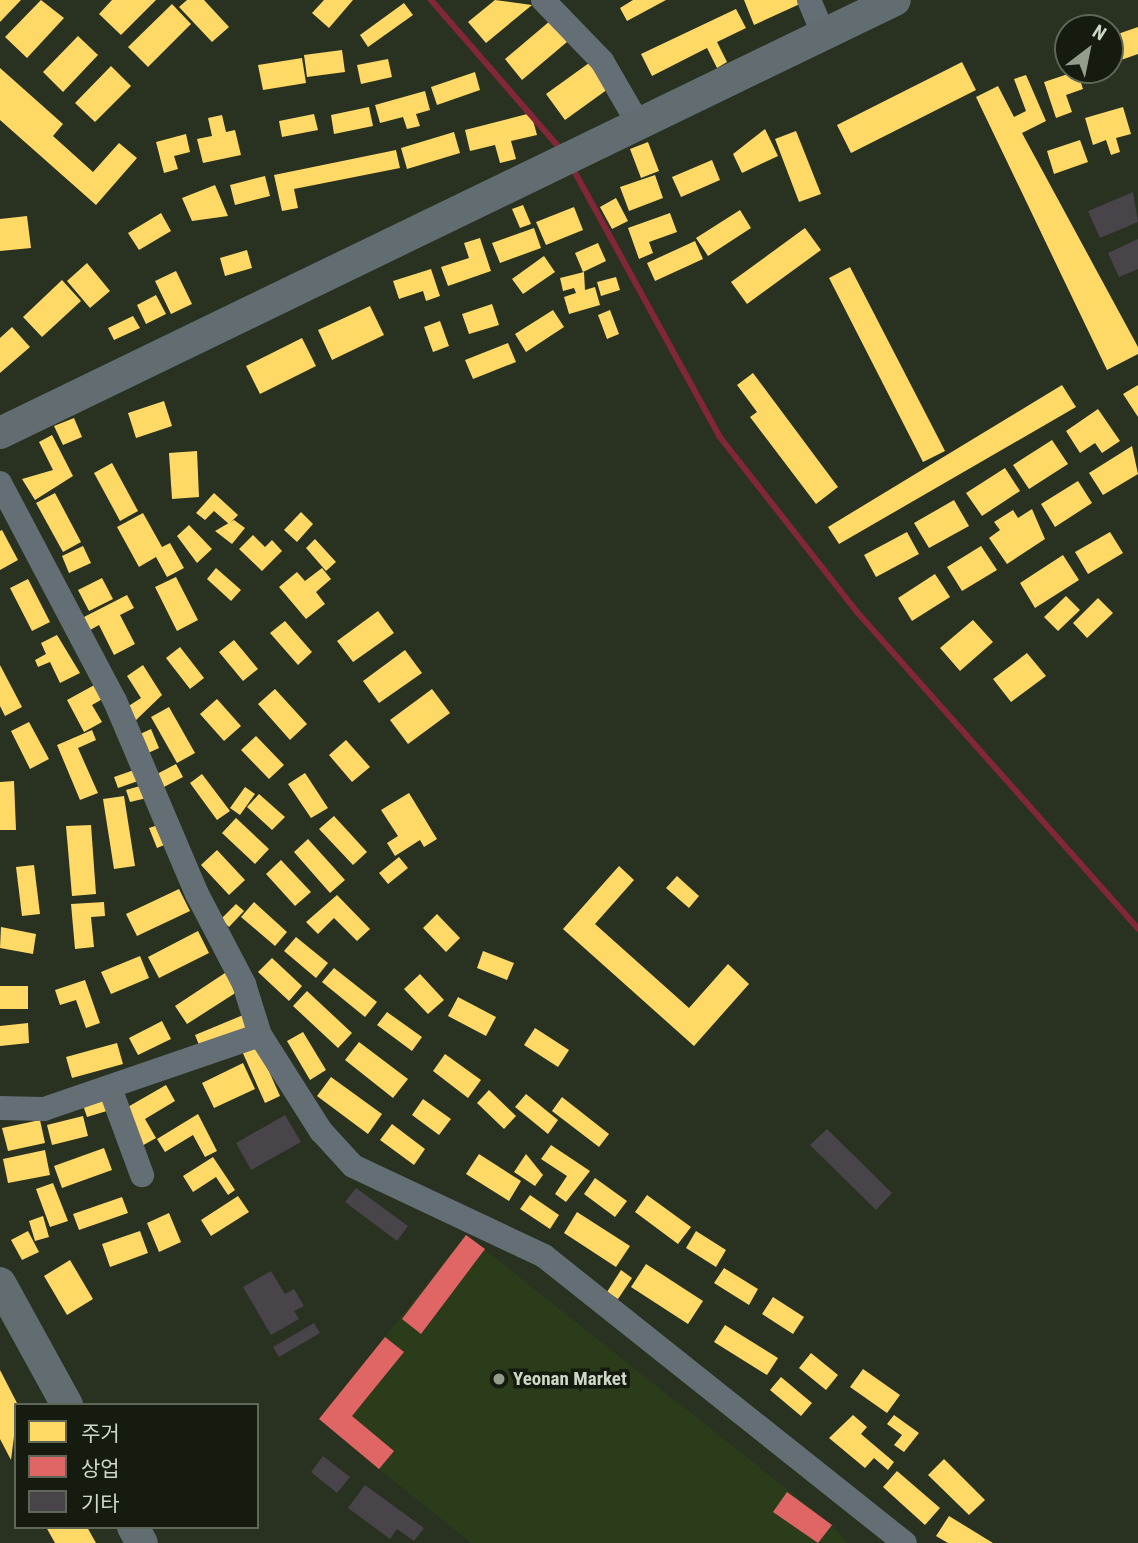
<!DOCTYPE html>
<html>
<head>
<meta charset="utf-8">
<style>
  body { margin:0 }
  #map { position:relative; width:1138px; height:1543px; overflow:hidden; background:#293121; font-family:"Roboto Condensed","Noto Sans KR",sans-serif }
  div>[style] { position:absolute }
  .built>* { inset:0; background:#2b3c1b }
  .homes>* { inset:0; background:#ffd966 }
  .shops>* { inset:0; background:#e06666 }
  .stream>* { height:6px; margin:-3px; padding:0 3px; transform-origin:3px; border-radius:3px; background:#82263a }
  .building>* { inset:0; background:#49434a }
  .minor>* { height:24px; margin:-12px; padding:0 12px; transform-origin:12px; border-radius:12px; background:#646e75 }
  .major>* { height:32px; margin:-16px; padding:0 16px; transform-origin:16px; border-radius:16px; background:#616d71 }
  .dots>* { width:19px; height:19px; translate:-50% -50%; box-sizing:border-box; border:4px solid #151c0f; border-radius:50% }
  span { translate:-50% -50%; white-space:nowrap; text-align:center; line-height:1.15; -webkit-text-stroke:7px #151c0f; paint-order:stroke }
  .poi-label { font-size:19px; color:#cdd7c5; font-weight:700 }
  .left { translate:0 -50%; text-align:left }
  .legend { position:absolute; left:14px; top:1403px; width:245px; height:126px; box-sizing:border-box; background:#151c0f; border:2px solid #5f6758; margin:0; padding:9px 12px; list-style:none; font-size:21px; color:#cdd7c5 }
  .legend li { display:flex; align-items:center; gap:14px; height:35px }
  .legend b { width:35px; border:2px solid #5f6758 }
  .north { position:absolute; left:1054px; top:14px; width:70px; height:70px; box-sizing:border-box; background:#151c0f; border:2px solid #5f6758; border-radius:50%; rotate:32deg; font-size:19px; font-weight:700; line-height:28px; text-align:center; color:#cdd7c5 }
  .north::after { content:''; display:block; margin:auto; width:24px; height:32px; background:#949d8c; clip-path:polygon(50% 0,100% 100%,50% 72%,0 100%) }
</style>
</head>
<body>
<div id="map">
  <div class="built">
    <div style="clip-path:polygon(466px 1235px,832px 1525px,848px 1543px,471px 1543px,379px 1469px,319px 1419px)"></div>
  </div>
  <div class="homes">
    <div style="clip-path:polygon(0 0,21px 0,0 22px)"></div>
    <div style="clip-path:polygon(41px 0,64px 18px,27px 58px,5px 37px)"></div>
    <div style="clip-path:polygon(112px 0,156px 0,121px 35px,99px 14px)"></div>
    <div style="clip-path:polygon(187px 0,204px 0,229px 27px,212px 42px,179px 7px)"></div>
    <div style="clip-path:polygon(324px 0,353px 0,329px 28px,312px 13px)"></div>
    <div style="clip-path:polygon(495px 0,532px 5px,486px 43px,468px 22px)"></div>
    <div style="clip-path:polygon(633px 0,666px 0,627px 21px,620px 8px)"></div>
    <div style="clip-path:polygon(744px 0,800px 0,802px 3px,754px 25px)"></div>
    <div style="clip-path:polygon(404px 3px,413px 15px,368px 47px,360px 35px)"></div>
    <div style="clip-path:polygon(172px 4px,191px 24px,148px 67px,128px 47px)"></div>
    <div style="clip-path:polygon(736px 9px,746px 28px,717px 42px,727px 62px,717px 68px,707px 48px,652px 76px,641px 54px)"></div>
    <div style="clip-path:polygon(550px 21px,567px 42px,522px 80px,505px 59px)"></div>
    <div style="clip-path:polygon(1138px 27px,1138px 54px,1121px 60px,1112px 36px)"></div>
    <div style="clip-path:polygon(78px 36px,98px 55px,63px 92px,43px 72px)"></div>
    <div style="clip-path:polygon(342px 50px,345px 72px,307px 77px,304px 55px)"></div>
    <div style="clip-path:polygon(302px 58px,306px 83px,263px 90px,258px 65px)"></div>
    <div style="clip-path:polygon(388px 59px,392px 77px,361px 84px,357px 65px)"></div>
    <div style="clip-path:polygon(962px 62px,976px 90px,851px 153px,837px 125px)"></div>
    <div style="clip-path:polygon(589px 63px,608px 89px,565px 120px,546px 94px)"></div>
    <div style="clip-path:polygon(111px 66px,131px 86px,95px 122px,75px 103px)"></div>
    <div style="clip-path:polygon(0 68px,63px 124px,53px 136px,93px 172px,119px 143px,137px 158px,96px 205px,0 120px)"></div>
    <div style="clip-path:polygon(1077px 71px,1083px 89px,1066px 95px,1072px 112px,1056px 118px,1044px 82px)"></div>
    <div style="clip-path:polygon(475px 72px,480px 90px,437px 105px,431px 87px)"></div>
    <div style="clip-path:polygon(1026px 75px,1046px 121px,1022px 133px,1138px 347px,1138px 354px,1107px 370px,976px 97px,998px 86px,1014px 117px,1026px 111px,1014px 79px)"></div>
    <div style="clip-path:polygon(425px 91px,430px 110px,416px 114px,420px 126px,407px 129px,403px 117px,380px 123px,375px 105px)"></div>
    <div style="clip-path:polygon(369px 107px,373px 126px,334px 134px,331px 115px)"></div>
    <div style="clip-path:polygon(1123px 107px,1131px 134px,1116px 138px,1120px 152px,1111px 155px,1106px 140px,1093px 145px,1085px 118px)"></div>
    <div style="clip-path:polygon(531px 113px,537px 135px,511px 141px,516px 159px,500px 163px,495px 145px,470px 151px,465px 130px)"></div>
    <div style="clip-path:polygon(314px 114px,318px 130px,282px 137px,279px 121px)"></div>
    <div style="clip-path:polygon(222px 115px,226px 132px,235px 130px,241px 155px,203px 163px,197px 139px,212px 136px,208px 118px)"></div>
    <div style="clip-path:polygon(765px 129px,778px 156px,742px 173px,733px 154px)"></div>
    <div style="clip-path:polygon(796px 131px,821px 194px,799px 202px,775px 139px)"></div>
    <div style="clip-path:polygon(454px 132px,460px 153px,407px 169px,401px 148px)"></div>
    <div style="clip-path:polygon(186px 134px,190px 152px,174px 156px,178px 169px,164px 173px,156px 142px)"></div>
    <div style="clip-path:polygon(1080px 140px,1088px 162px,1054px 174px,1047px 151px)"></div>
    <div style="clip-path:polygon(648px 142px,659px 171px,641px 178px,630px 149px)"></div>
    <div style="clip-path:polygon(396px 150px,400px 168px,294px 189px,298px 208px,282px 211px,274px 175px)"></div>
    <div style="clip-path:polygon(712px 160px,720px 180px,681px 197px,672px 177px)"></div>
    <div style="clip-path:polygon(655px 175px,663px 198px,629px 211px,620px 187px)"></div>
    <div style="clip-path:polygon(265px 176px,270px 196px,235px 205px,230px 185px)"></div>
    <div style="clip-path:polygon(215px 185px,228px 216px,192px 221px,182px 198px)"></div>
    <div style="clip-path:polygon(616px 198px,628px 221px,612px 229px,600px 207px)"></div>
    <div style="clip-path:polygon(523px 205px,531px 224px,520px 228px,512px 209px)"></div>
    <div style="clip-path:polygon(574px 207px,583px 230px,546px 245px,536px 222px)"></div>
    <div style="clip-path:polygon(740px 210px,751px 228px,708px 256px,696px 238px)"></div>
    <div style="clip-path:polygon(161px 213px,171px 231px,139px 250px,128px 233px)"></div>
    <div style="clip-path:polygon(670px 213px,677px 232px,649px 242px,653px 253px,639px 259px,628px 228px)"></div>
    <div style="clip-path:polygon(27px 216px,31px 248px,0 251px,0 219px)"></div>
    <div style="clip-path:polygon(534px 228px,541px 248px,500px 263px,492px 243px)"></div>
    <div style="clip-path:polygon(805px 228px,821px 250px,747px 304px,731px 282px)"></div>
    <div style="clip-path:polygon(480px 238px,491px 271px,448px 286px,441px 267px,469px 258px,464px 243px)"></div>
    <div style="clip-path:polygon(695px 241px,703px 259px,655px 281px,647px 263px)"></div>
    <div style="clip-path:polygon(598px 243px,606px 261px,583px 272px,575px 253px)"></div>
    <div style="clip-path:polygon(247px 250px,252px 268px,225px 276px,220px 258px)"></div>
    <div style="clip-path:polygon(544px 256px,555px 272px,523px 294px,512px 279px)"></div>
    <div style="clip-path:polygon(87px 263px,110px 291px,90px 308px,67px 281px)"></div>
    <div style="clip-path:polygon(850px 267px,945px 451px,923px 462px,829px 278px)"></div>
    <div style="clip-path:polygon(431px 269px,440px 296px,426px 301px,423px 291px,399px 299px,393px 281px)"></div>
    <div style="clip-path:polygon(176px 271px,192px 304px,171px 314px,155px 281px)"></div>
    <div style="clip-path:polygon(584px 272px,585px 290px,595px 287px,600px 305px,569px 314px,564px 297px,576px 293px,574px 288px,563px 291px,560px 278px)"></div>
    <div style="clip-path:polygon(616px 277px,620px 290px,601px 296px,597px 282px)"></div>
    <div style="clip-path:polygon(62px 280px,81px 301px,42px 337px,23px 317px)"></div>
    <div style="clip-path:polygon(156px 295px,166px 314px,146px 324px,137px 305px)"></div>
    <div style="clip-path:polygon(492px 304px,499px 325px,469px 334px,462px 314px)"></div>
    <div style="clip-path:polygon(370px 306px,384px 335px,332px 360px,318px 330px)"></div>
    <div style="clip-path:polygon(553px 310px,564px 327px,526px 352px,515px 334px)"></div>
    <div style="clip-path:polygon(610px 310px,619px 334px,607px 339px,598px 315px)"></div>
    <div style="clip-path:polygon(133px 316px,140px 328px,114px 340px,108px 328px)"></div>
    <div style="clip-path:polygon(440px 321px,449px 346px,433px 352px,424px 327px)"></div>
    <div style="clip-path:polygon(12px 327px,30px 347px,0 373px,0 338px)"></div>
    <div style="clip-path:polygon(302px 338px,316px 366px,260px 394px,246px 366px)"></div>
    <div style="clip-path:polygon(508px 343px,516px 362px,473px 379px,465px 360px)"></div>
    <div style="clip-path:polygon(753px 373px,838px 487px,816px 504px,750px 417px,757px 412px,737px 385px)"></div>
    <div style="clip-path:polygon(1062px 385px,1076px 407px,839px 544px,828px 527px)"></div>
    <div style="clip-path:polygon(1138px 385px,1138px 417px,1123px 394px)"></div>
    <div style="clip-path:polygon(164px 401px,172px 426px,136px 438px,128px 413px)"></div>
    <div style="clip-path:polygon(1098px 409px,1120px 441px,1102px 453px,1095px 443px,1080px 453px,1066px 431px)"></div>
    <div style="clip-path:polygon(74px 418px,82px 437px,63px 445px,54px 426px)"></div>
    <div style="clip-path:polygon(52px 435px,73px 476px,35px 500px,22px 479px,53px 470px,39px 442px)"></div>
    <div style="clip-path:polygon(1052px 440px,1068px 464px,1029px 489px,1013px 465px)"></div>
    <div style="clip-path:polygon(1132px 446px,1138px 474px,1103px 495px,1089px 473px)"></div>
    <div style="clip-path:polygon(197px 451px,199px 497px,172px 499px,169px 453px)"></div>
    <div style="clip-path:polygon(112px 463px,138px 511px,120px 521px,94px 473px)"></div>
    <div style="clip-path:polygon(1005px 468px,1020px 491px,982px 516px,966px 493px)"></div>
    <div style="clip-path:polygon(1078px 481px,1092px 503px,1055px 527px,1041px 504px)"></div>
    <div style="clip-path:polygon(55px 493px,81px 542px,63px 552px,36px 503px)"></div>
    <div style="clip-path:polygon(214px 493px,238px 515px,229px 524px,214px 511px,205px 520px,196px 513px)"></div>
    <div style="clip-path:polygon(954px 500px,969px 526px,929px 548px,914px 523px)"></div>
    <div style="clip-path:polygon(1032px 509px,1045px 539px,1007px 564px,989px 538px,1000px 530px,994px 522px,1013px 510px,1018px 518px)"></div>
    <div style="clip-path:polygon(301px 512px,313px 524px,297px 542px,284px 530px)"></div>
    <div style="clip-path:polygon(143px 513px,162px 547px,170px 543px,184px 568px,167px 577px,156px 557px,139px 567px,117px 527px)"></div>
    <div style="clip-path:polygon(234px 520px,245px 528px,232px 544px,215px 531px)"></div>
    <div style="clip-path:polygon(189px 525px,212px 549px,197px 563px,177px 536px)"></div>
    <div style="clip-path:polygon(2px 530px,18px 560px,0 570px,0 531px)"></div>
    <div style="clip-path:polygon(907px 532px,919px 554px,876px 577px,864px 555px)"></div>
    <div style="clip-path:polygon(1110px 532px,1123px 553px,1088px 574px,1075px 552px)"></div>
    <div style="clip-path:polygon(253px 535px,265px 547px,272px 540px,282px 551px,262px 571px,239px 549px)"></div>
    <div style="clip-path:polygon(315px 539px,336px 562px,326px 571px,306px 548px)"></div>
    <div style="clip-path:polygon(83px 546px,91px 563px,69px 573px,62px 556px)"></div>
    <div style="clip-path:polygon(981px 546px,997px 570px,962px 591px,947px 567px)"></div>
    <div style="clip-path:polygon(1063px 555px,1079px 580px,1035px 608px,1020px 583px)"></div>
    <div style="clip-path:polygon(216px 568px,241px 590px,231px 601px,207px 579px)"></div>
    <div style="clip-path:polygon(322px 568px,331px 579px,316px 592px,325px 604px,306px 619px,279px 587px,297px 572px,305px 581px)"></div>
    <div style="clip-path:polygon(935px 574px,950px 597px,912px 621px,898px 598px)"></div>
    <div style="clip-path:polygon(176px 577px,198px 620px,177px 631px,155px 587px)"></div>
    <div style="clip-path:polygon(102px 578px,113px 599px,89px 611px,78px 590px)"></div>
    <div style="clip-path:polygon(28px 579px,50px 622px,32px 631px,10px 588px)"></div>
    <div style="clip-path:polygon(127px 595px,134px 608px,120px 615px,135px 644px,114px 655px,99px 625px,90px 630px,84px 617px)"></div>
    <div style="clip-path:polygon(1066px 596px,1080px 610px,1058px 631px,1044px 617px)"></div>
    <div style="clip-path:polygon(1098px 598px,1113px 613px,1087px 638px,1073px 623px)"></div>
    <div style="clip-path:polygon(378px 611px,394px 633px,353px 662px,337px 641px)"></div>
    <div style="clip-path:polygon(973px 620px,993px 642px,960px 671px,940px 648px)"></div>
    <div style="clip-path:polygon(285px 621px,312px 652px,298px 665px,270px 633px)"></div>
    <div style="clip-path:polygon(57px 635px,80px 673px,60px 683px,50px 662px,38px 667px,35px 660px,46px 654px,41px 643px)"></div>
    <div style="clip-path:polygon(234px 640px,258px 669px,243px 681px,219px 652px)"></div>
    <div style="clip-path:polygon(180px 647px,204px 678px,190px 689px,166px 658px)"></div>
    <div style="clip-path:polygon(405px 650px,422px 673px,379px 703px,363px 681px)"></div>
    <div style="clip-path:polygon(1027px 653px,1046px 676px,1011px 702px,993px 679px)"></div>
    <div style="clip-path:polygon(0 665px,22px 707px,5px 716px,0 706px)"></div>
    <div style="clip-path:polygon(143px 665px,162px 695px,135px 721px,127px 707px,141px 698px,127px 676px)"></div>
    <div style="clip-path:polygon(98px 683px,106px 697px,92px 705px,102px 722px,84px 732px,67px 700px)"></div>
    <div style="clip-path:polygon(275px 689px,307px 724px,290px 740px,258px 704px)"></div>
    <div style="clip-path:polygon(432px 689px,450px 713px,408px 744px,390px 720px)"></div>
    <div style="clip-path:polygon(217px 699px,241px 726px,224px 741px,200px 714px)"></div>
    <div style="clip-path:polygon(169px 707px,195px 753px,177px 763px,151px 717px)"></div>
    <div style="clip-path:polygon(29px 722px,49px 759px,30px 769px,11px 731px)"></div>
    <div style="clip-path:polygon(151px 729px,159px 748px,146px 754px,138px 735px)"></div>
    <div style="clip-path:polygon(92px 730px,96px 740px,78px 748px,98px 793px,80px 800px,57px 745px)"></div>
    <div style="clip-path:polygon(256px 736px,284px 765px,269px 779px,241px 750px)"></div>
    <div style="clip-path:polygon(346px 740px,370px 767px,352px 782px,329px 755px)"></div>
    <div style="clip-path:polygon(176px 764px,183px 777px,162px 788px,155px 775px)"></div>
    <div style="clip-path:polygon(134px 770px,138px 781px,118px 788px,114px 777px)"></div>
    <div style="clip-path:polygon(305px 773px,328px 808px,311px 818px,288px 784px)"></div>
    <div style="clip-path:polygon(202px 774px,230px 811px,217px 820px,190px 783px)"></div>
    <div style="clip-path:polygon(14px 781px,16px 830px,0 830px,0 782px)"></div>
    <div style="clip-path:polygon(147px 784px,151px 797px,130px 802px,126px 790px)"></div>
    <div style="clip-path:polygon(245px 787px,255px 794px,240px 815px,230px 808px)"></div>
    <div style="clip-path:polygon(409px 793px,437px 839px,424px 847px,420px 840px,395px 856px,387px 843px,398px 836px,381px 810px)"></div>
    <div style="clip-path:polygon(259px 794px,285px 817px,272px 830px,247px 807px)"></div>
    <div style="clip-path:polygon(124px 796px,135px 866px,114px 869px,103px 799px)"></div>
    <div style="clip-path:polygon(334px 816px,367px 852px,353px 865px,319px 829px)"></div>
    <div style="clip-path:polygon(236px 818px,269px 849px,255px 864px,222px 833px)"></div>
    <div style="clip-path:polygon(161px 824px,169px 843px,157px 848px,149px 828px)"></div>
    <div style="clip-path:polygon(91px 825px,96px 894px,72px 896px,66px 826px)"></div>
    <div style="clip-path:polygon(308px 839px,345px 880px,330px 893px,294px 852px)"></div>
    <div style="clip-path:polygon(217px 850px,245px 880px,229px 895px,201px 865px)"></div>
    <div style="clip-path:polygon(399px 857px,408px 868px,388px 884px,379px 873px)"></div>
    <div style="clip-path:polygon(281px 860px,311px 892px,295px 906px,266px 874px)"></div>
    <div style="clip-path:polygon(34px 865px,40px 914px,22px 916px,16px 867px)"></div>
    <div style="clip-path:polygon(619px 866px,634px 880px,595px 924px,689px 1008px,728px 964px,749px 984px,694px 1046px,563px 929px)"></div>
    <div style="clip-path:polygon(677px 876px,699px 896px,689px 908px,666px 888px)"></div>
    <div style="clip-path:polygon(179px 889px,190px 911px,137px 936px,126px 914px)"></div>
    <div style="clip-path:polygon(337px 895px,370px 929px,357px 941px,334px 918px,318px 934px,306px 922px)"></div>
    <div style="clip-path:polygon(104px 902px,105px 916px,91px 917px,94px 947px,75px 949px,71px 904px)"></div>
    <div style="clip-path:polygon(254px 902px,287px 932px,275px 946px,241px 917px)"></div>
    <div style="clip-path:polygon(236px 904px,244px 911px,229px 927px,221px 919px)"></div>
    <div style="clip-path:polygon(437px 914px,460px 938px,446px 952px,423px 928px)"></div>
    <div style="clip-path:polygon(1px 927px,36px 934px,33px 954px,0 948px)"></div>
    <div style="clip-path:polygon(198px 931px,209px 953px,159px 978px,148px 957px)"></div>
    <div style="clip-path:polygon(296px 937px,328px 963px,316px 978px,284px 951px)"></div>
    <div style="clip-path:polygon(483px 951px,514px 963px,507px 980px,477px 968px)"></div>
    <div style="clip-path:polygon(140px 956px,149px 978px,111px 994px,101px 972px)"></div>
    <div style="clip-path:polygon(272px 958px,302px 986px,289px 1001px,258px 972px)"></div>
    <div style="clip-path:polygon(334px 968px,377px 1002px,365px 1017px,322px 982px)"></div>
    <div style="clip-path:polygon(228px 971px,240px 990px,187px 1024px,175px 1006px)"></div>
    <div style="clip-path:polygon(420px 974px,444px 1000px,428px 1014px,404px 989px)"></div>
    <div style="clip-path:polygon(85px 980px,100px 1023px,86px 1028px,76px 1000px,60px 1005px,55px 990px)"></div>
    <div style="clip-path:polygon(0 986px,28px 986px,28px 1009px,0 1009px)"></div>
    <div style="clip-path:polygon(307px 991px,352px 1033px,338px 1048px,293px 1006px)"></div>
    <div style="clip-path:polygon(458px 997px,496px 1017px,486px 1036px,448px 1016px)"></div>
    <div style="clip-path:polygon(387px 1012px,422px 1037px,412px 1051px,377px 1025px)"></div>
    <div style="clip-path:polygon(248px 1013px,254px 1028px,201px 1050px,195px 1035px)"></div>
    <div style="clip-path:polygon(162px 1021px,171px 1039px,138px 1055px,129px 1038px)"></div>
    <div style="clip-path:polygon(28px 1023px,29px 1043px,0 1046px,0 1026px)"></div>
    <div style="clip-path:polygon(535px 1028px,569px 1050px,558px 1067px,524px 1045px)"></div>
    <div style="clip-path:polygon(303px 1032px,326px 1070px,310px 1080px,287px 1041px)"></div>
    <div style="clip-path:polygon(359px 1042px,408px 1079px,393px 1098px,345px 1060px)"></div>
    <div style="clip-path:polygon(117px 1043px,123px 1064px,72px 1078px,66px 1057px)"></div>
    <div style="clip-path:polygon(257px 1044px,280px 1096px,265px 1103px,242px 1051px)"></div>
    <div style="clip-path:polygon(445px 1054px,481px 1080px,468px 1098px,433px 1071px)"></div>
    <div style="clip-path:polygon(243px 1063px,255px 1089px,214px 1108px,202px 1083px)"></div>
    <div style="clip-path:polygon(331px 1077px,382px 1114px,368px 1134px,317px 1096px)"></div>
    <div style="clip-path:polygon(166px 1085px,175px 1101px,145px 1119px,156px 1138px,140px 1147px,119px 1112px)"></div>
    <div style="clip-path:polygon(489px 1090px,516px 1116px,504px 1129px,477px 1103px)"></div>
    <div style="clip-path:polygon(526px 1094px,558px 1120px,548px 1134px,515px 1107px)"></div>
    <div style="clip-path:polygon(105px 1095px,110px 1110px,87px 1117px,82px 1102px)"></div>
    <div style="clip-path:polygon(562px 1097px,609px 1134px,599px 1147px,552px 1111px)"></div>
    <div style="clip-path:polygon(423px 1099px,451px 1119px,439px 1135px,412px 1115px)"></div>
    <div style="clip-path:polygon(198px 1114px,217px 1151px,205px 1157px,193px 1135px,165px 1152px,157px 1139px)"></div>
    <div style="clip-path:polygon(83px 1116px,88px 1136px,52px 1145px,47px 1125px)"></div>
    <div style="clip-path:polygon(40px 1120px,45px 1143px,8px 1151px,2px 1128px)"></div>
    <div style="clip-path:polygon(392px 1124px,425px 1149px,414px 1165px,380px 1140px)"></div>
    <div style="clip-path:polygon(551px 1145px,590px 1171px,566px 1202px,555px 1194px,567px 1176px,541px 1159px)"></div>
    <div style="clip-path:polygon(104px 1148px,112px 1170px,62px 1188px,54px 1166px)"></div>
    <div style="clip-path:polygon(45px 1150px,50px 1175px,8px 1183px,3px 1159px)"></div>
    <div style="clip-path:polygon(479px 1154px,521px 1181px,509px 1201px,466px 1174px)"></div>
    <div style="clip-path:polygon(526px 1154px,543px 1175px,535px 1186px,514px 1172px)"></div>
    <div style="clip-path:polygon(213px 1157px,235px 1190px,228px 1195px,216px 1177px,193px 1192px,183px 1176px)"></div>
    <div style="clip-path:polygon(595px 1178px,627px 1201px,615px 1217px,584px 1194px)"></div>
    <div style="clip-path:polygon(53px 1183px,68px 1221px,50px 1227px,36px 1189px)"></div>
    <div style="clip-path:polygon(530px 1195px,559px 1215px,550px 1229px,520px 1209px)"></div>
    <div style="clip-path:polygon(647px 1195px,691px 1227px,678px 1244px,635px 1212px)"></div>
    <div style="clip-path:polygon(238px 1196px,249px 1212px,211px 1236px,201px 1220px)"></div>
    <div style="clip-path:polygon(122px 1197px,128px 1213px,79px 1230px,73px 1214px)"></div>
    <div style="clip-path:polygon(577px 1212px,630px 1246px,616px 1267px,564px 1233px)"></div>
    <div style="clip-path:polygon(169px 1213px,181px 1242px,159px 1252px,147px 1223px)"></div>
    <div style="clip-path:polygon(43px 1216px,49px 1237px,35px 1241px,29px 1221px)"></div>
    <div style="clip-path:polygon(28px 1231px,39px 1252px,22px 1260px,11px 1240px)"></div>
    <div style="clip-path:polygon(140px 1231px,148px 1253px,110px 1267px,102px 1244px)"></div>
    <div style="clip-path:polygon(696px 1231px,726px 1250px,716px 1267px,686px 1248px)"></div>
    <div style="clip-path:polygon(70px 1260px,93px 1299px,67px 1315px,44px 1276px)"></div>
    <div style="clip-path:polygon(646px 1264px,703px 1301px,688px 1324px,631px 1287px)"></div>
    <div style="clip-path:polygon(724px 1268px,758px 1289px,749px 1305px,714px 1283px)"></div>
    <div style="clip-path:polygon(621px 1270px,632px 1278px,618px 1299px,607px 1292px)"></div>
    <div style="clip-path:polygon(773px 1297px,804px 1317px,793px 1334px,762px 1314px)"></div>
    <div style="clip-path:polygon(725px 1325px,778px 1358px,767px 1375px,714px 1342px)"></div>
    <div style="clip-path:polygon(811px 1353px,838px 1375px,826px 1390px,799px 1368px)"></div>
    <div style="clip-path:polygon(863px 1369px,900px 1395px,887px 1413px,850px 1387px)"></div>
    <div style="clip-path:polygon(0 1370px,18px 1405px,11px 1460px,0 1439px)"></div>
    <div style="clip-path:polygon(781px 1377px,812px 1403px,801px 1416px,770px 1390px)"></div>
    <div style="clip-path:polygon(853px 1415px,867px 1427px,861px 1434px,894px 1462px,888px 1470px,874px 1458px,865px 1468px,829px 1438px)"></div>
    <div style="clip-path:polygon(894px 1415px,919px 1433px,904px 1452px,894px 1445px,902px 1435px,887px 1424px)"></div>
    <div style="clip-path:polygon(944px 1459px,985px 1500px,969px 1515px,928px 1475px)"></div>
    <div style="clip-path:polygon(897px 1471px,940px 1508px,925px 1525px,883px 1487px)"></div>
    <div style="clip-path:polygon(949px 1516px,993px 1543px,948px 1543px,936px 1536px)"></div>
    <div style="clip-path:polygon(46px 1527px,87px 1527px,96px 1543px,55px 1543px)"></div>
  </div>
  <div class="shops">
    <div style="clip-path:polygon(466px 1235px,485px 1249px,421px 1334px,402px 1319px)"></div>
    <div style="clip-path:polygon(385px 1337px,404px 1352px,352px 1416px,394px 1451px,379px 1469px,319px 1419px)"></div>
    <div style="clip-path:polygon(787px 1492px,832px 1525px,818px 1543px,773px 1512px)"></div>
  </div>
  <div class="stream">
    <div style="left:431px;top:0;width:201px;rotate:49deg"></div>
    <div style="left:572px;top:167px;width:307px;rotate:61.3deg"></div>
    <div style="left:719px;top:436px;width:224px;rotate:51.9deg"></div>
    <div style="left:857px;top:612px;width:424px;rotate:48.4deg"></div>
  </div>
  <div class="building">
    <div style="clip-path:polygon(1133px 192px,1138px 222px,1100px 238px,1088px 211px)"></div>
    <div style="clip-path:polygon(1138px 239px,1138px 269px,1119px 277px,1108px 253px)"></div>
    <div style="clip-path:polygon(285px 1115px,301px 1142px,251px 1170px,236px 1143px)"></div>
    <div style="clip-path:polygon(827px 1129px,892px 1193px,876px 1210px,810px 1145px)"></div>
    <div style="clip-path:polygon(356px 1188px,408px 1226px,397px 1241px,345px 1202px)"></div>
    <div style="clip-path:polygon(271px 1271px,285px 1294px,294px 1289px,304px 1306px,294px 1311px,299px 1319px,271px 1335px,243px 1287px)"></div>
    <div style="clip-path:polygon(314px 1323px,320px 1333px,279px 1357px,273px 1347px)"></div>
    <div style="clip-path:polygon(323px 1456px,350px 1477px,337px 1493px,311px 1472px)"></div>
    <div style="clip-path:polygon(365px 1485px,424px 1528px,414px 1541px,397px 1529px,390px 1539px,348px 1508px)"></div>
  </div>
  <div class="minor">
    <div style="left:543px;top:0;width:85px;rotate:46deg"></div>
    <div style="left:602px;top:61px;width:74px;rotate:60deg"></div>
    <div style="left:809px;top:0;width:38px;rotate:67deg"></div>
    <div style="left:0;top:483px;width:246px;rotate:62.2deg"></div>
    <div style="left:115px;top:701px;width:210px;rotate:67deg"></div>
    <div style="left:197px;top:894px;width:102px;rotate:62.4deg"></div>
    <div style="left:244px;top:984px;width:53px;rotate:72.6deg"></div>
    <div style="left:260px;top:1035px;width:114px;rotate:57.6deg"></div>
    <div style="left:321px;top:1131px;width:47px;rotate:47.6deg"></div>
    <div style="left:353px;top:1166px;width:211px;rotate:25.2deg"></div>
    <div style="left:544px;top:1256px;width:461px;rotate:38.5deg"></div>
    <div style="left:110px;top:1088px;width:93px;rotate:69.8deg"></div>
    <div style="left:0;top:1108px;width:44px;rotate:1.3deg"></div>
    <div style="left:44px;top:1109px;width:228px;rotate:-18.9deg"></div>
  </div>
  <div class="major">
    <div style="left:0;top:433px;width:994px;rotate:-25.82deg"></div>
    <div style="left:0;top:1283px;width:139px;rotate:61.2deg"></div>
    <div style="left:133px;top:1527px;width:18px;rotate:61deg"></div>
  </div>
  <div class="dots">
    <div style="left:499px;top:1379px;background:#949d8c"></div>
  </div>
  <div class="poi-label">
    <span class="left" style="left:513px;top:1379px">Yeonan Market</span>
  </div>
  <ul class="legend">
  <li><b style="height:19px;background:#ffd966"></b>주거</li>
  <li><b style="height:19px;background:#e06666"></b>상업</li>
  <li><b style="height:19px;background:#49434a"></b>기타</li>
  </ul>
  <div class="north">N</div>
</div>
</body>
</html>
